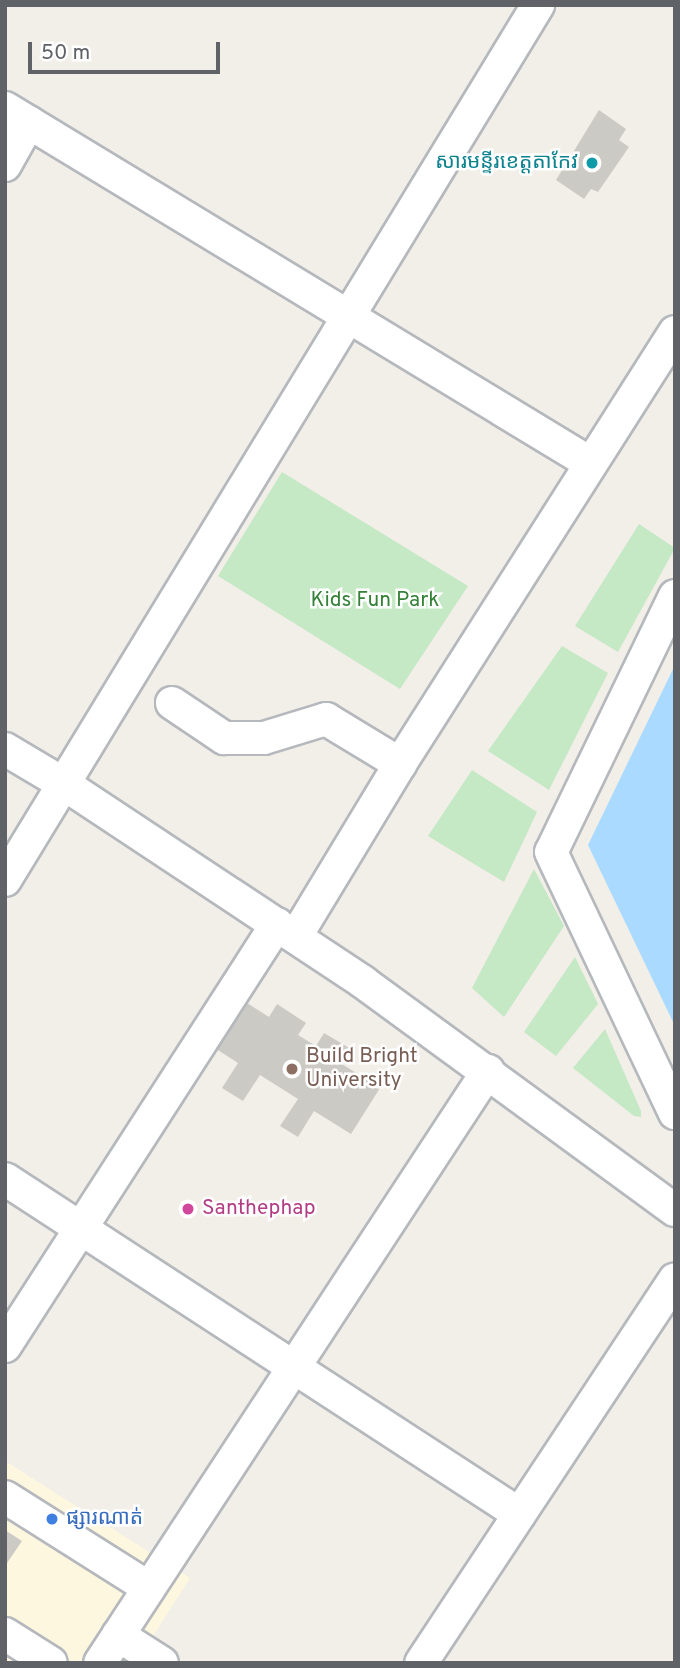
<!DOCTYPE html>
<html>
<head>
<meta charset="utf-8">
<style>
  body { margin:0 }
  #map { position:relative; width:680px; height:1668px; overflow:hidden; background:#f1efe8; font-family:Overpass,"Noto Sans Khmer",sans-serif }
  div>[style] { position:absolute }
  .commercial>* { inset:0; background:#fef7e0 }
  .green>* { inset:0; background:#c5e8c5 }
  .water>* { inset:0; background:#aadaff }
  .building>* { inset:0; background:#cccac5 }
  .roads { filter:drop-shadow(2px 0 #b5b8bc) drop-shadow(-2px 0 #b5b8bc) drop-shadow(0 2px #b5b8bc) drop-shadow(0 -2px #b5b8bc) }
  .minor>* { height:32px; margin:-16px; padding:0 16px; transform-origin:16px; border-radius:16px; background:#fff }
  .dots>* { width:19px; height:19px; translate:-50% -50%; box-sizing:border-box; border:4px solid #fff; border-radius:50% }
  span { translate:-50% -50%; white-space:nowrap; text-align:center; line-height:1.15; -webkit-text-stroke:5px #fff; paint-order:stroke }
  .culture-label { font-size:21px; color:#0d838f }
  .right { translate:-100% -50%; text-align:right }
  .park-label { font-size:21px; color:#348238 }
  .education-label { font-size:21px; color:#785e54 }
  .left { translate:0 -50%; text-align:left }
  .hotel-label { font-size:21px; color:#b23c85 }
  .shop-label { font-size:21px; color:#366cbe }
  .frame { position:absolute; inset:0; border:7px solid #5f6368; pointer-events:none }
  .scale { position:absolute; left:28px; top:42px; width:192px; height:32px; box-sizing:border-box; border:4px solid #5f6368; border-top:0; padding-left:9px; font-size:21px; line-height:24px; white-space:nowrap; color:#5f6368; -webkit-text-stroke:5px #fff; paint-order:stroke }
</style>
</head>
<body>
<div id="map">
  <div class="commercial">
    <div style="clip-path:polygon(5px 1461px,190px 1578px,136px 1663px,5px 1663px)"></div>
  </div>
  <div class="green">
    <div style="clip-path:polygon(282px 472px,468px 586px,400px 689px,218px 576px)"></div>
    <div style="clip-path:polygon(639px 524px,675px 548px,618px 652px,575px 626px)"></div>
    <div style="clip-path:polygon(562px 646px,608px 673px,549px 790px,488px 751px)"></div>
    <div style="clip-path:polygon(472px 770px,537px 812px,504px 882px,428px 836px)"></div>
    <div style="clip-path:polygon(534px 869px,564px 926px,504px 1017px,472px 988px)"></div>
    <div style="clip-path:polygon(575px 957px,598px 1004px,556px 1056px,524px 1032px)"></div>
    <div style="clip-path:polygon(605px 1029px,641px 1111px,641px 1117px,634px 1116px,573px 1068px)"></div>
  </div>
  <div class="water">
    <div style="clip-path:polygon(675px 665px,675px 1026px,588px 845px)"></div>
  </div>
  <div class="building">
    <div style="clip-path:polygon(599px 110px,626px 129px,619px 140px,629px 147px,598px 192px,591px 189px,584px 199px,556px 180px)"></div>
    <div style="clip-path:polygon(236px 996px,269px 1017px,277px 1004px,306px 1023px,298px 1035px,316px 1046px,324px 1033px,351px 1049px,342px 1064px,380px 1088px,351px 1134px,314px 1111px,298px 1137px,280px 1126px,298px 1099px,260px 1075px,243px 1101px,222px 1088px,238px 1063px,207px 1043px)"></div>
    <div style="clip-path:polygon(5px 1530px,22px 1541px,5px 1566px)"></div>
  </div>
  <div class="roads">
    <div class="minor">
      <div style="left:5px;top:108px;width:684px;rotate:31.25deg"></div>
      <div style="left:5px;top:165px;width:49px;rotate:-60.8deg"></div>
      <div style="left:675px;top:596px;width:284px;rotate:115.8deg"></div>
      <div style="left:551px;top:852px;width:289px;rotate:64.6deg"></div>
      <div style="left:172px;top:703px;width:63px;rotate:33.9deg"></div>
      <div style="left:224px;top:738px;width:40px"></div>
      <div style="left:264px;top:738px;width:65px;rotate:-17deg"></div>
      <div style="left:326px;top:719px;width:87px;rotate:31.3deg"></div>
      <div style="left:5px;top:749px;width:69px;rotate:30.7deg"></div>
      <div style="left:64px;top:784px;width:359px;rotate:33.5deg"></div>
      <div style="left:363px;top:982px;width:386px;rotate:36.2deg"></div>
      <div style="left:5px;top:880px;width:1025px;rotate:-58.65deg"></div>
      <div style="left:296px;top:936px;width:201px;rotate:-58.8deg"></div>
      <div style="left:400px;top:764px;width:512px;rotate:-57.52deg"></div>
      <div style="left:5px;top:1179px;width:614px;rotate:33.09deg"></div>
      <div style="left:5px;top:1346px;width:502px;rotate:-57.2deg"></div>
      <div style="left:5px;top:1497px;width:170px;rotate:32.3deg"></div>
      <div style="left:5px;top:1634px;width:54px;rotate:32.2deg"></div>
      <div style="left:118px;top:1635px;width:52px;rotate:32.5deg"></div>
      <div style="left:100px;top:1663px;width:708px;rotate:-56.76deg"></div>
      <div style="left:421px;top:1663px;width:460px;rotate:-56.5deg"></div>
    </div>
  </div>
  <div class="dots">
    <div style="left:592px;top:163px;background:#0f9aa8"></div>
    <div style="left:292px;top:1069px;background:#8d6e63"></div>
    <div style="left:188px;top:1209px;background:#d1479c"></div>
    <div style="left:52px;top:1519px;background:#3f7fe0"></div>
  </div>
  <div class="culture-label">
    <span class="right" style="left:578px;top:163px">សារមន្ទីរខេត្តតាកែវ</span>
  </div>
  <div class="park-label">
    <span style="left:375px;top:601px">Kids Fun Park</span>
  </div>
  <div class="education-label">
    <span class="left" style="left:306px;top:1069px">Build Bright<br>University</span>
  </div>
  <div class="hotel-label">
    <span class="left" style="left:202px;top:1209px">Santhephap</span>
  </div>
  <div class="shop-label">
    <span class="left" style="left:66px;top:1519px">ផ្សារណាត់</span>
  </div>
  <div class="frame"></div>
  <div class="scale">50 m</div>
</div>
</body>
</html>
